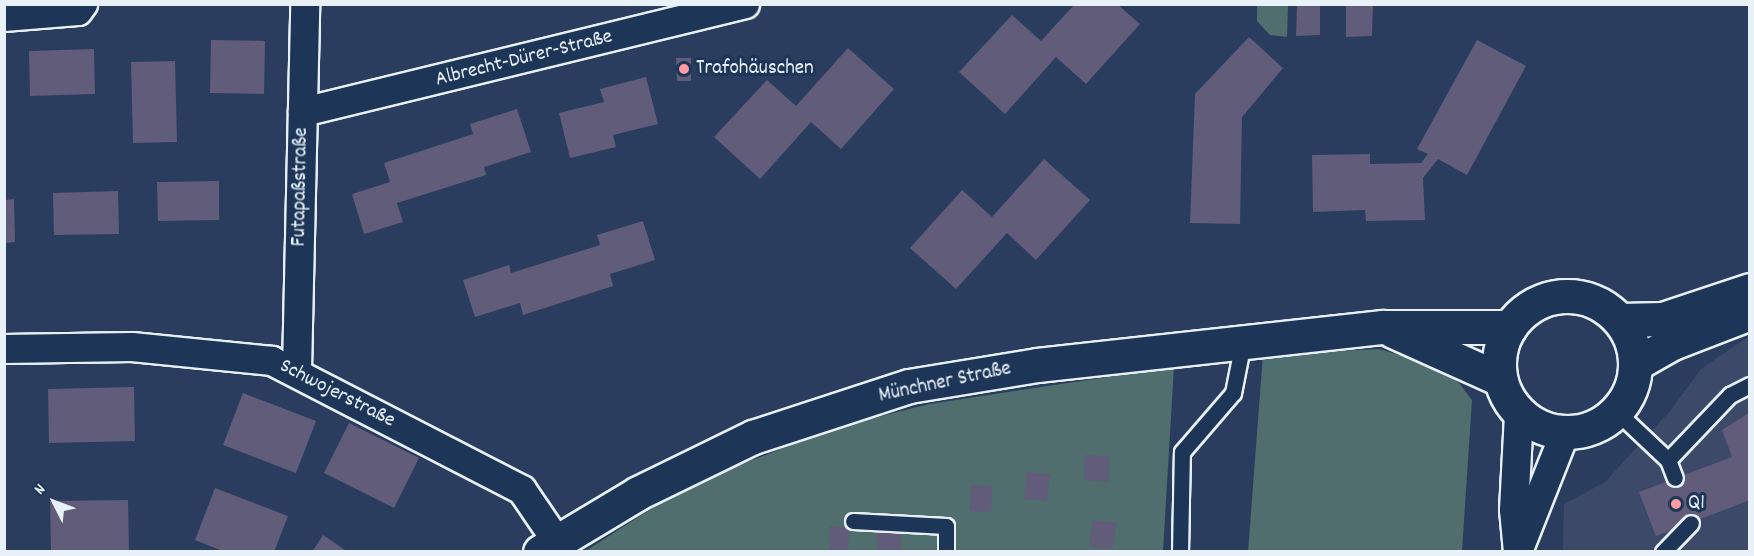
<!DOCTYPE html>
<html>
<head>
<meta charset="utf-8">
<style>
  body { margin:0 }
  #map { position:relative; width:1754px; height:556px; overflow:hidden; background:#2a3d5e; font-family:Dekko,sans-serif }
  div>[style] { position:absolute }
  .built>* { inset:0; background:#3d4969 }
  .green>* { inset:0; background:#506e6d }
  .building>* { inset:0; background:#605c79 }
  .roads { filter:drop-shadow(2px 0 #e8f1f8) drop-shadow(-2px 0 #e8f1f8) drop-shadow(0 2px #e8f1f8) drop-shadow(0 -2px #e8f1f8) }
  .service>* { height:15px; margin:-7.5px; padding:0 7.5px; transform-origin:7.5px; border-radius:7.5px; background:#1d3557 }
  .minor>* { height:28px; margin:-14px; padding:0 14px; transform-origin:14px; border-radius:14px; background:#1d3557 }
  .secondary>* { height:33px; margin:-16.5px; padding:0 16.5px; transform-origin:16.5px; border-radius:16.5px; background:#1d3557 }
  .secondary>.ring { margin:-16.5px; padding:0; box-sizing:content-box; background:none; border:33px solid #1d3557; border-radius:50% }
  .dots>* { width:16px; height:16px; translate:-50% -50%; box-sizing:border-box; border:3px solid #1d3557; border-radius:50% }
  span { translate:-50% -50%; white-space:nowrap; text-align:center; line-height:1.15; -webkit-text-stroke:6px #1d3557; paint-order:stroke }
  .street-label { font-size:21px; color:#e8f1f8 }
  .poi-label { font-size:21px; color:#e8f1f8 }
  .left { translate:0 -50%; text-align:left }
  .frame { position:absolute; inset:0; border:6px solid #e8f1f8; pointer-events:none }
  .north { position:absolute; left:24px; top:472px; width:60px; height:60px; -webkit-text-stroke:4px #1d3557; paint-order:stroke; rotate:312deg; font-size:16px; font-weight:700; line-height:24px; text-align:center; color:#e8f1f8 }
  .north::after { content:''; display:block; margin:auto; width:21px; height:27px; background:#e8f1f8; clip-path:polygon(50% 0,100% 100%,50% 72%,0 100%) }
</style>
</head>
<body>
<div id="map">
  <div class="built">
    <div style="clip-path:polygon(1749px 336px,1749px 551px,1563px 552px,1564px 504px,1605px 482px,1670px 411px,1701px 369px)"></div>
  </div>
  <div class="green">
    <div style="clip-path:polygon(1257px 5px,1288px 5px,1287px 37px,1270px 35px,1257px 21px)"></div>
    <div style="clip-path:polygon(1380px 349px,1436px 367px,1459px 383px,1472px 400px,1462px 551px,1248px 552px,1263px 354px)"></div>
    <div style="clip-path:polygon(1174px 367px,1163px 551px,584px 552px,685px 487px,831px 429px,929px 404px)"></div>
  </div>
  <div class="building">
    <div style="clip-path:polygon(1297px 4px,1320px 4px,1320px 35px,1296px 36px)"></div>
    <div style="clip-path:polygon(1346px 4px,1373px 4px,1372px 36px,1346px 37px)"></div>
    <div style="clip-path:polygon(1074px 5px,1118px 5px,1140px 24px,1086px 84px,1056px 57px,1005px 114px,959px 72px,1012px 15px,1041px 41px)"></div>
    <div style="clip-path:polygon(1249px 37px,1283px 68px,1242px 117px,1240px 224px,1190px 223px,1195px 94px)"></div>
    <div style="clip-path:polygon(211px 40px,265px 41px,264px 94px,210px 93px)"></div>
    <div style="clip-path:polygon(1477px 40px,1526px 66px,1467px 175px,1438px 159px,1423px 178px,1425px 220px,1366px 221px,1365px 210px,1313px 212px,1312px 155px,1370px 154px,1370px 164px,1421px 163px,1428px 154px,1417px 149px)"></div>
    <div style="clip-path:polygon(848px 48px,894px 89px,841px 149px,811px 122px,760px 179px,714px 137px,767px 80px,796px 106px)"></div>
    <div style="clip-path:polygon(94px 49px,95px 94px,30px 96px,29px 51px)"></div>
    <div style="clip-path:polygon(676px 58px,691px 58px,691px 81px,677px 81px)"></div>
    <div style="clip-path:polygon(175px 61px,177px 142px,133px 143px,131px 62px)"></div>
    <div style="clip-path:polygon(646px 77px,658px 124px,613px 135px,616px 147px,570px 158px,559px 113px,604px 102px,600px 89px)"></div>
    <div style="clip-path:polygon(517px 109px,531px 152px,484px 167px,486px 175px,397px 203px,403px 222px,364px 234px,352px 194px,390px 182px,384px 163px,473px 134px,470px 124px)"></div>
    <div style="clip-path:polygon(1044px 159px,1090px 200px,1036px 260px,1007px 233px,956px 289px,910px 248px,962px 190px,992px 217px)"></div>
    <div style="clip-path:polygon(219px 181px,219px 220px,158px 221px,157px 182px)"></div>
    <div style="clip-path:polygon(118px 191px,119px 234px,54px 235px,53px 193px)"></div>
    <div style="clip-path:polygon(14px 199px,15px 242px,5px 243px,5px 200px)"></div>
    <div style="clip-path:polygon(643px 221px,655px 260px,610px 274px,613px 286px,523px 315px,520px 303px,475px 317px,463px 280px,509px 265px,511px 273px,600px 245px,597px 235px)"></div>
    <div style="clip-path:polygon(134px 387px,135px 441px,49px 443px,48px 389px)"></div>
    <div style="clip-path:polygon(243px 393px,316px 421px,296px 473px,223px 445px)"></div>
    <div style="clip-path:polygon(1750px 412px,1750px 500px,1656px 536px,1639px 492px,1732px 457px,1722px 430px)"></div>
    <div style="clip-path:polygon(349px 423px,419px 458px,394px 508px,324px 473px)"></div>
    <div style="clip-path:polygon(1085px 455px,1110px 457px,1108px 482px,1084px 480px)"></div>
    <div style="clip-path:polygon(1027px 472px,1050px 474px,1047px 501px,1024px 499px)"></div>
    <div style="clip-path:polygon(971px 485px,992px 486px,991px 512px,969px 511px)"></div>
    <div style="clip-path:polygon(215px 488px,288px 516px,274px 552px,225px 552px,195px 540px)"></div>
    <div style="clip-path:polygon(128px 500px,129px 552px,51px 552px,50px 501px)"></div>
    <div style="clip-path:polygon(1093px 520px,1117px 523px,1112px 549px,1089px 547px)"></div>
    <div style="clip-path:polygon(830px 526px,849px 527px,848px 552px,829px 552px)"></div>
    <div style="clip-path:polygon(877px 531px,901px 532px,901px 552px,877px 552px)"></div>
    <div style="clip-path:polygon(323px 535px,348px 552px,312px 552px)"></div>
  </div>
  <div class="roads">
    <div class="service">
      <div style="left:1616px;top:411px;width:71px;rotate:43.3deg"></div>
      <div style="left:1668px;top:460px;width:19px;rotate:69deg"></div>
      <div style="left:1668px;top:460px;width:90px;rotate:-46.4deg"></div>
      <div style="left:1730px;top:395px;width:22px;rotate:-27deg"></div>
      <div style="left:853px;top:521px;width:93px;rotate:3.1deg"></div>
      <div style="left:946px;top:526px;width:26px;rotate:90deg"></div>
      <div style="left:1180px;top:552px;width:100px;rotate:-88.9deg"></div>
      <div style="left:1182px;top:452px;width:78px;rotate:-49.2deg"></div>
      <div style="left:1233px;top:393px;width:52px;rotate:-78.9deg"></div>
      <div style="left:1663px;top:552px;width:40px;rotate:-46deg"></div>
    </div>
    <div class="minor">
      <div style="left:4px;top:17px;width:74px;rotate:-4.6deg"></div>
      <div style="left:78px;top:11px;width:9px;rotate:-54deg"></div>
      <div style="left:303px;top:112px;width:455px;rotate:-13.7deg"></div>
      <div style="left:4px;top:349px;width:128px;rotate:-0.9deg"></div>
      <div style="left:132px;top:347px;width:141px;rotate:5.7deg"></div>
      <div style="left:272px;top:361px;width:281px;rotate:27.3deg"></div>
      <div style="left:522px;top:490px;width:60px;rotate:55.8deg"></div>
      <div style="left:297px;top:370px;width:366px;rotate:-88.7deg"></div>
      <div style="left:1521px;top:544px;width:119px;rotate:-68.4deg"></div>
      <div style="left:1518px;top:552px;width:42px;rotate:-95.4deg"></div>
      <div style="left:1514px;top:510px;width:97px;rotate:-87deg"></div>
    </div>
    <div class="secondary">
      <div class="ring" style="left:1499px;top:296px;width:103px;height:103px"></div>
      <div style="left:1620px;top:320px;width:43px;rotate:-1.3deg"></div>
      <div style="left:1663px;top:319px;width:92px;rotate:-18.4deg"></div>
      <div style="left:1393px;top:331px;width:117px;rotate:24.2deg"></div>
      <div style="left:1637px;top:363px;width:40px;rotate:-29.7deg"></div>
      <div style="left:1672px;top:343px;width:84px;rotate:-21deg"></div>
      <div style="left:540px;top:552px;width:114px;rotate:-31deg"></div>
      <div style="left:638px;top:493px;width:128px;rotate:-26deg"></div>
      <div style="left:753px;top:437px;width:164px;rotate:-18.1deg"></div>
      <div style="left:909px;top:386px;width:130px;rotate:-9.3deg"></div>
      <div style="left:1037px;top:365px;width:348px;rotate:-6.3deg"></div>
      <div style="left:1383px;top:327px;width:127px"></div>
    </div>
  </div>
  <div class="dots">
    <div style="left:684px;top:69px;background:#ff9aa2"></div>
    <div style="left:1676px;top:504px;background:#ff9aa2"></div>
  </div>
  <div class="street-label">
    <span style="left:524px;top:59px;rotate:-14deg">Albrecht-Dürer-Straße</span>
    <span style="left:301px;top:187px;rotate:-89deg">Futapaßstraße</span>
    <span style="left:945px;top:383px;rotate:-12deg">Münchner Straße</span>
    <span style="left:337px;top:394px;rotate:27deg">Schwojerstraße</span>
  </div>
  <div class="poi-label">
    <span class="left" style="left:696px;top:69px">Trafohäuschen</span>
    <span class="left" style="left:1688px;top:504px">Q1</span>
  </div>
  <div class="frame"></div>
  <div class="north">N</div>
</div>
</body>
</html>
